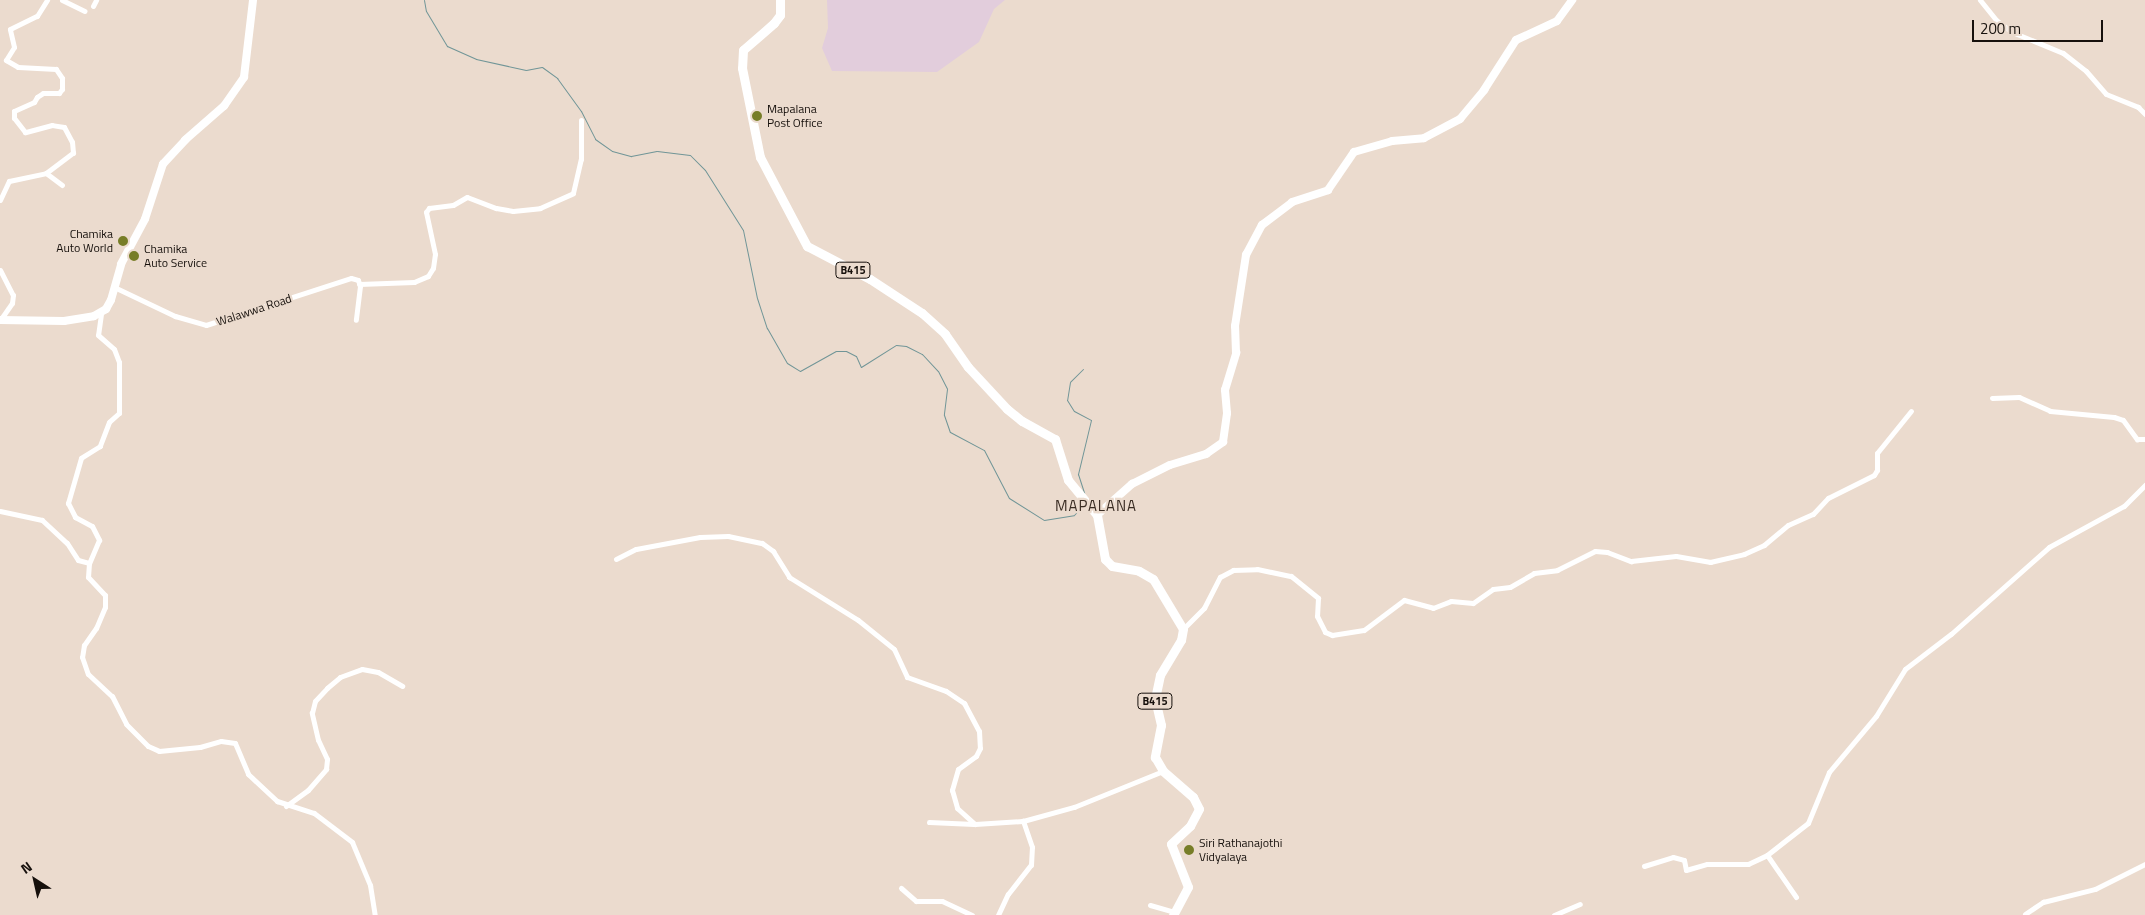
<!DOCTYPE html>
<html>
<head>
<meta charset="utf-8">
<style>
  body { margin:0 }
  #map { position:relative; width:2145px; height:915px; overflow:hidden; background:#ebdbce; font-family:"Titillium Web",sans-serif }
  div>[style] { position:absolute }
  .commercial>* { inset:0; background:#e2cddc }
  .stream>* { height:1px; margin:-0.5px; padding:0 0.5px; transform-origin:0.5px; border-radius:0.5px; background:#709597 }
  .minor>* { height:5px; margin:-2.5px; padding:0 2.5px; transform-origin:2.5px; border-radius:2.5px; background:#fff }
  .secondary>* { height:8px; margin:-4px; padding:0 4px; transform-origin:4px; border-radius:4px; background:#fff }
  .primary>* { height:9px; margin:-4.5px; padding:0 4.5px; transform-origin:4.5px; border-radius:4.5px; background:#fff }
  .dots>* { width:14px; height:14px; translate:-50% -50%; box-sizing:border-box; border:2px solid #ebdbce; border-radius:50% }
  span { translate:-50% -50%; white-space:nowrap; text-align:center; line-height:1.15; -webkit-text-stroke:4.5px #ebdbce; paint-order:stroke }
  .shield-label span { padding:1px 4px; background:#ebdbce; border:1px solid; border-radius:4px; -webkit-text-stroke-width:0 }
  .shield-label { font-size:11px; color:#16100c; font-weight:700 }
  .poi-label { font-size:12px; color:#16100c }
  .left { translate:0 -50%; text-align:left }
  .right { translate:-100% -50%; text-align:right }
  .street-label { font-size:12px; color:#16100c }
  .quarter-label { font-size:15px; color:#392c23; letter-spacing:1px }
  .north { position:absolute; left:10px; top:855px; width:50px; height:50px; -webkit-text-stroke:4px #ebdbce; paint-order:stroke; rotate:325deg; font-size:14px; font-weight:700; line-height:20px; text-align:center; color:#16100c }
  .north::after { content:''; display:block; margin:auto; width:18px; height:22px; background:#16100c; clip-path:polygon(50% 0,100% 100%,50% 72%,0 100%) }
  .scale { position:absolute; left:1972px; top:20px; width:131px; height:22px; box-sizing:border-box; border:2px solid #16100c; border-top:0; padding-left:6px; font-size:15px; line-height:18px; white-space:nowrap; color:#16100c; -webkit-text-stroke:4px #ebdbce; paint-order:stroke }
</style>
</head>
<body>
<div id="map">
  <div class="commercial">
    <div style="clip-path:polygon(827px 0,1005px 0,994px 9px,979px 42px,937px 72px,832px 71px,822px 48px,828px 28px)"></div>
  </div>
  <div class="stream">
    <div style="left:424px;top:0;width:11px;rotate:80deg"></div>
    <div style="left:426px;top:11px;width:41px;rotate:59deg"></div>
    <div style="left:447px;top:46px;width:32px;rotate:24deg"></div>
    <div style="left:476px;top:59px;width:51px;rotate:12.4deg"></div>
    <div style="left:526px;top:70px;width:16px;rotate:-11deg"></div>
    <div style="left:542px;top:67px;width:19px;rotate:36deg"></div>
    <div style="left:557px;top:78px;width:41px;rotate:54deg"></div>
    <div style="left:581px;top:111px;width:31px;rotate:63deg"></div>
    <div style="left:595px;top:139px;width:21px;rotate:35deg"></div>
    <div style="left:612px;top:151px;width:20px;rotate:15deg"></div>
    <div style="left:631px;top:156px;width:26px;rotate:-11deg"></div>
    <div style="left:657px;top:151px;width:33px;rotate:7deg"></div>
    <div style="left:690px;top:155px;width:21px;rotate:45deg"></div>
    <div style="left:705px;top:170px;width:71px;rotate:57.7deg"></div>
    <div style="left:743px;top:230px;width:69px;rotate:78.4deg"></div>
    <div style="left:757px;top:298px;width:32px;rotate:72deg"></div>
    <div style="left:767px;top:328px;width:40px;rotate:60.3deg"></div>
    <div style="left:787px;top:363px;width:15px;rotate:32deg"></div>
    <div style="left:800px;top:371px;width:41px;rotate:-29.1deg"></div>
    <div style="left:836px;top:351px;width:10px"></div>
    <div style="left:846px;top:351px;width:11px;rotate:27deg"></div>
    <div style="left:856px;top:356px;width:12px;rotate:66deg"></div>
    <div style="left:861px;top:367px;width:41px;rotate:-32.2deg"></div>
    <div style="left:896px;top:345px;width:10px;rotate:6deg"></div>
    <div style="left:906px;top:346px;width:18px;rotate:27deg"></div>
    <div style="left:922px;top:354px;width:23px;rotate:47deg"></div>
    <div style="left:938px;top:371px;width:20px;rotate:63deg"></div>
    <div style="left:947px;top:389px;width:26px;rotate:97deg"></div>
    <div style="left:944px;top:415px;width:18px;rotate:71deg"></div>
    <div style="left:950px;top:432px;width:38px;rotate:28deg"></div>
    <div style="left:984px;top:450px;width:54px;rotate:62.5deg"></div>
    <div style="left:1009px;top:498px;width:41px;rotate:32.2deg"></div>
    <div style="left:1044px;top:520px;width:30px;rotate:-9deg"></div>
    <div style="left:1074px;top:515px;width:13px;rotate:-48deg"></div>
    <div style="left:1083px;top:369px;width:18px;rotate:135deg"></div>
    <div style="left:1070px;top:382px;width:18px;rotate:99deg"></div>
    <div style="left:1067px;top:400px;width:13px;rotate:58deg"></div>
    <div style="left:1074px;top:411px;width:19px;rotate:28deg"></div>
    <div style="left:1091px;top:420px;width:56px;rotate:103.5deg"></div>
    <div style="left:1078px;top:474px;width:20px;rotate:72deg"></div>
  </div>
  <div class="minor">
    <div style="left:62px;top:0;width:25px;rotate:26deg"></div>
    <div style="left:1980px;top:0;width:26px;rotate:51deg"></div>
    <div style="left:1996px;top:20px;width:20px;rotate:37deg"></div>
    <div style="left:2012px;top:32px;width:55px;rotate:22.4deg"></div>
    <div style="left:2063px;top:53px;width:29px;rotate:38deg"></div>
    <div style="left:2086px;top:71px;width:30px;rotate:49deg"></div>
    <div style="left:2106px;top:94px;width:35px;rotate:22deg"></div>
    <div style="left:2138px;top:107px;width:10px;rotate:45deg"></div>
    <div style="left:93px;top:6px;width:7px;rotate:-63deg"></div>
    <div style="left:46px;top:173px;width:20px;rotate:37deg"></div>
    <div style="left:0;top:200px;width:21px;rotate:-65deg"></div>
    <div style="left:9px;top:181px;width:38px;rotate:-12deg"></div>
    <div style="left:46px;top:173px;width:34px;rotate:-37deg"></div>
    <div style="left:73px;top:153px;width:11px;rotate:-95deg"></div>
    <div style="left:72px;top:142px;width:17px;rotate:-118deg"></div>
    <div style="left:64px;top:127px;width:12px;rotate:-171deg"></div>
    <div style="left:52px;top:125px;width:28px;rotate:165deg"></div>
    <div style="left:25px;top:132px;width:18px;rotate:-128deg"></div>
    <div style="left:14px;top:118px;width:7px;rotate:-90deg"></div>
    <div style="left:14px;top:111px;width:22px;rotate:-24deg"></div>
    <div style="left:34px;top:102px;width:6px;rotate:-59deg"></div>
    <div style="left:37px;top:97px;width:7px;rotate:-34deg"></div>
    <div style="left:43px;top:93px;width:16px"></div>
    <div style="left:59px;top:93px;width:5px;rotate:-53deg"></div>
    <div style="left:62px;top:89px;width:11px;rotate:-90deg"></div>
    <div style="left:62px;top:78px;width:11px;rotate:-124deg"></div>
    <div style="left:56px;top:69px;width:38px;rotate:-177deg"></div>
    <div style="left:18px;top:67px;width:14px;rotate:-150deg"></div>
    <div style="left:6px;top:60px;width:15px;rotate:-58deg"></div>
    <div style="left:14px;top:47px;width:18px;rotate:-103deg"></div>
    <div style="left:10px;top:29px;width:30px;rotate:-26deg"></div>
    <div style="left:37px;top:16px;width:19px;rotate:-58deg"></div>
    <div style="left:0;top:270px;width:28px;rotate:63deg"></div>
    <div style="left:13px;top:295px;width:8px;rotate:97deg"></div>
    <div style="left:12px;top:303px;width:21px;rotate:125deg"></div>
    <div style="left:359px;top:284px;width:55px;rotate:-2.1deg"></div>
    <div style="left:414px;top:282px;width:15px;rotate:-23deg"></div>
    <div style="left:428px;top:276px;width:9px;rotate:-58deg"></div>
    <div style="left:433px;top:268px;width:14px;rotate:-82deg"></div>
    <div style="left:435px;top:254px;width:43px;rotate:-102.1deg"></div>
    <div style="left:426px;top:212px;width:5px;rotate:-53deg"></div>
    <div style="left:429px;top:208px;width:24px;rotate:-7deg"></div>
    <div style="left:453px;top:205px;width:16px;rotate:-30deg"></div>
    <div style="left:467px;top:197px;width:31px;rotate:21deg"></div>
    <div style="left:496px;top:208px;width:17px;rotate:10deg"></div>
    <div style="left:513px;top:211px;width:27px;rotate:-6deg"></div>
    <div style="left:540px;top:208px;width:36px;rotate:-24deg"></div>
    <div style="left:573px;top:193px;width:35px;rotate:-77deg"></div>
    <div style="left:581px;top:159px;width:39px;rotate:-90deg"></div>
    <div style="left:114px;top:287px;width:68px;rotate:25.4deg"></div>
    <div style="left:175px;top:316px;width:32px;rotate:16deg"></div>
    <div style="left:206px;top:325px;width:152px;rotate:-18deg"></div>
    <div style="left:351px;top:278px;width:7px;rotate:16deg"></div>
    <div style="left:358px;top:280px;width:6px;rotate:72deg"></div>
    <div style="left:360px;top:286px;width:34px;rotate:97deg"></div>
    <div style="left:101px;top:314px;width:21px;rotate:98deg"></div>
    <div style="left:98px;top:335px;width:21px;rotate:41deg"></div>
    <div style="left:114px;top:349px;width:14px;rotate:69deg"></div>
    <div style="left:119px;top:362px;width:51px;rotate:90deg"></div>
    <div style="left:119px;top:413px;width:13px;rotate:138deg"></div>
    <div style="left:109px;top:422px;width:26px;rotate:111deg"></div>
    <div style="left:100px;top:446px;width:22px;rotate:148deg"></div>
    <div style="left:81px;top:458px;width:47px;rotate:106.1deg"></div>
    <div style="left:68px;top:503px;width:16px;rotate:63deg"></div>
    <div style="left:75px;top:517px;width:19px;rotate:28deg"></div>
    <div style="left:92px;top:526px;width:16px;rotate:63deg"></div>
    <div style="left:99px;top:540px;width:25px;rotate:113deg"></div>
    <div style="left:89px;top:563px;width:14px;rotate:94deg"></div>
    <div style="left:88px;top:577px;width:25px;rotate:47deg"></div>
    <div style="left:105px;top:595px;width:12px;rotate:90deg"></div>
    <div style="left:105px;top:607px;width:23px;rotate:113deg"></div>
    <div style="left:96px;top:628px;width:21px;rotate:125deg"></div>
    <div style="left:84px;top:645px;width:12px;rotate:99deg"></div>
    <div style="left:82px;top:657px;width:18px;rotate:71deg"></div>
    <div style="left:88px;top:674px;width:33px;rotate:43deg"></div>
    <div style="left:112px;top:696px;width:31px;rotate:63deg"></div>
    <div style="left:126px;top:724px;width:31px;rotate:45deg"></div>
    <div style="left:148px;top:746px;width:12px;rotate:24deg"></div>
    <div style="left:159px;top:751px;width:41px;rotate:-5.6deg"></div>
    <div style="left:200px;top:747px;width:22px;rotate:-16deg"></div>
    <div style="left:221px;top:741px;width:14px;rotate:8deg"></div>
    <div style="left:235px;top:743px;width:34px;rotate:67deg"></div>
    <div style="left:248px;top:774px;width:40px;rotate:43deg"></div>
    <div style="left:277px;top:801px;width:39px;rotate:18deg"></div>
    <div style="left:314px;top:813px;width:48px;rotate:37.3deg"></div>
    <div style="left:352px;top:842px;width:47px;rotate:67.3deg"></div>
    <div style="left:370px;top:885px;width:30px;rotate:81deg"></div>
    <div style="left:1992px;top:398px;width:27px;rotate:-2deg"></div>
    <div style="left:2019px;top:397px;width:34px;rotate:24deg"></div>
    <div style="left:2050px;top:411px;width:64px;rotate:5.4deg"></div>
    <div style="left:2114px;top:417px;width:9px;rotate:18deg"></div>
    <div style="left:2123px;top:420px;width:24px;rotate:54deg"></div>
    <div style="left:2137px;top:439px;width:8px"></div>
    <div style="left:0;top:511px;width:43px;rotate:12.1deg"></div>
    <div style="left:42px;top:520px;width:34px;rotate:43deg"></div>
    <div style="left:67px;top:543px;width:20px;rotate:57deg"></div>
    <div style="left:78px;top:560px;width:11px;rotate:15deg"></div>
    <div style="left:616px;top:559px;width:22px;rotate:-27deg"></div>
    <div style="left:636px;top:549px;width:65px;rotate:-10.6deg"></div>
    <div style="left:700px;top:537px;width:28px;rotate:-2deg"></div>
    <div style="left:728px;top:536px;width:35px;rotate:12deg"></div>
    <div style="left:762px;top:543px;width:14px;rotate:36deg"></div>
    <div style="left:773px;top:551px;width:31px;rotate:58deg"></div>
    <div style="left:789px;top:577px;width:81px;rotate:31.9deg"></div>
    <div style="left:858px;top:620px;width:46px;rotate:38.9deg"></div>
    <div style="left:894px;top:649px;width:31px;rotate:65deg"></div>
    <div style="left:907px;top:677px;width:41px;rotate:19.7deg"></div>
    <div style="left:946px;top:691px;width:22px;rotate:34deg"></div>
    <div style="left:964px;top:703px;width:32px;rotate:62deg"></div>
    <div style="left:979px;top:731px;width:17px;rotate:87deg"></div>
    <div style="left:980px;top:748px;width:9px;rotate:117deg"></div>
    <div style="left:976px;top:756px;width:22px;rotate:144deg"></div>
    <div style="left:958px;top:769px;width:22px;rotate:106deg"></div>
    <div style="left:952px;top:790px;width:19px;rotate:74deg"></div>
    <div style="left:957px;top:808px;width:24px;rotate:42deg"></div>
    <div style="left:975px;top:824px;width:48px;rotate:-3.6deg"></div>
    <div style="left:1023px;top:821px;width:53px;rotate:-15.4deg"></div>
    <div style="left:1074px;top:807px;width:96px;rotate:-22deg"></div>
    <div style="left:1183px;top:629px;width:30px;rotate:-45deg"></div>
    <div style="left:1204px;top:608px;width:35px;rotate:-63deg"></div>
    <div style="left:1220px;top:577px;width:15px;rotate:-28deg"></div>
    <div style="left:1233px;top:570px;width:24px;rotate:-2deg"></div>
    <div style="left:1257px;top:569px;width:35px;rotate:12deg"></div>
    <div style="left:1291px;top:576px;width:35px;rotate:39deg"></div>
    <div style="left:1318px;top:598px;width:18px;rotate:93deg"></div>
    <div style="left:1317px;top:616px;width:18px;rotate:63deg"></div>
    <div style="left:1325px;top:632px;width:8px;rotate:23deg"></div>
    <div style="left:1332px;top:635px;width:32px;rotate:-9deg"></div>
    <div style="left:1364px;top:630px;width:50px;rotate:-36.9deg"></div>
    <div style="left:1404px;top:600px;width:30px;rotate:15deg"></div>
    <div style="left:1433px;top:608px;width:19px;rotate:-21deg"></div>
    <div style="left:1451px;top:601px;width:22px;rotate:5deg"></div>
    <div style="left:1473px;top:603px;width:24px;rotate:-35deg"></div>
    <div style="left:1493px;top:589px;width:17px;rotate:-7deg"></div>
    <div style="left:1510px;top:587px;width:28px;rotate:-30deg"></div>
    <div style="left:1534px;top:573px;width:23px;rotate:-7deg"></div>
    <div style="left:1557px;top:570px;width:42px;rotate:-26.6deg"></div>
    <div style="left:1595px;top:551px;width:12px;rotate:5deg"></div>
    <div style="left:1607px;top:552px;width:26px;rotate:21deg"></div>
    <div style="left:1631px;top:561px;width:45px;rotate:-6.3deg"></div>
    <div style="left:1676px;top:556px;width:35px;rotate:10deg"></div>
    <div style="left:1710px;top:562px;width:35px;rotate:-13deg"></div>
    <div style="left:1744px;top:554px;width:22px;rotate:-24deg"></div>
    <div style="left:1764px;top:545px;width:31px;rotate:-40deg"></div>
    <div style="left:1788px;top:525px;width:27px;rotate:-24deg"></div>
    <div style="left:1813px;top:514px;width:22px;rotate:-47deg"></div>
    <div style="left:1828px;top:498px;width:51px;rotate:-26.6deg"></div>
    <div style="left:1874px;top:475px;width:6px;rotate:-59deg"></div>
    <div style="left:1877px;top:470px;width:17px;rotate:-90deg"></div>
    <div style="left:1877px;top:453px;width:54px;rotate:-51deg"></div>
    <div style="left:286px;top:806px;width:27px;rotate:-36deg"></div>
    <div style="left:308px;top:790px;width:28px;rotate:-49deg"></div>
    <div style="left:326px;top:769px;width:10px;rotate:-84deg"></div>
    <div style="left:327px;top:759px;width:21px;rotate:-115deg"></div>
    <div style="left:318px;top:740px;width:28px;rotate:-103deg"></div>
    <div style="left:312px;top:713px;width:12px;rotate:-76deg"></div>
    <div style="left:315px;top:701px;width:18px;rotate:-47deg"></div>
    <div style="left:327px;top:688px;width:17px;rotate:-40deg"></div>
    <div style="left:340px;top:677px;width:23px;rotate:-20deg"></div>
    <div style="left:362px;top:669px;width:16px;rotate:11deg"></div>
    <div style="left:378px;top:672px;width:28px;rotate:30deg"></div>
    <div style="left:929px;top:822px;width:45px;rotate:2.5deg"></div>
    <div style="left:1644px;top:866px;width:30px;rotate:-17deg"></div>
    <div style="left:1673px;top:857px;width:11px;rotate:15deg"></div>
    <div style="left:1684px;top:860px;width:10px;rotate:79deg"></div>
    <div style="left:1686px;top:870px;width:22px;rotate:-16deg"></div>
    <div style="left:1707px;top:864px;width:41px"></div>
    <div style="left:1748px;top:864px;width:21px;rotate:-25deg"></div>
    <div style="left:901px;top:888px;width:20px;rotate:41deg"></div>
    <div style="left:916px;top:901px;width:26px"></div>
    <div style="left:942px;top:901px;width:33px;rotate:25deg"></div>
    <div style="left:1796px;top:897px;width:51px;rotate:-124.6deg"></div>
    <div style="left:1767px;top:855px;width:52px;rotate:-38deg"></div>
    <div style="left:1808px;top:823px;width:55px;rotate:-67.6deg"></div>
    <div style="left:1829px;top:772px;width:73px;rotate:-50deg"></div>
    <div style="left:1876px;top:716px;width:55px;rotate:-58.3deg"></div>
    <div style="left:1905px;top:669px;width:58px;rotate:-37.3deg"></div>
    <div style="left:1951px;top:634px;width:131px;rotate:-41.6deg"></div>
    <div style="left:2049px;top:547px;width:85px;rotate:-28.7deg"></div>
    <div style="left:2124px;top:506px;width:30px;rotate:-45deg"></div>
    <div style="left:1150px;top:905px;width:25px;rotate:16deg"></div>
    <div style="left:2025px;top:914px;width:22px;rotate:-34deg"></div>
    <div style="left:2043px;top:902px;width:54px;rotate:-14deg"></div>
    <div style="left:2095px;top:889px;width:56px;rotate:-26.6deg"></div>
    <div style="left:998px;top:915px;width:23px;rotate:-65deg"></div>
    <div style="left:1008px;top:894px;width:37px;rotate:-52deg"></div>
    <div style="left:1031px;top:865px;width:18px;rotate:-87deg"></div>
    <div style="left:1032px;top:847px;width:28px;rotate:-109deg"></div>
    <div style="left:1554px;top:915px;width:28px;rotate:-23deg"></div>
  </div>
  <div class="secondary">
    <div style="left:0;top:320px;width:64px;rotate:0.9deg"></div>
    <div style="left:64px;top:321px;width:30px;rotate:-9deg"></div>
    <div style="left:94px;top:316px;width:14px;rotate:-30deg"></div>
    <div style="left:106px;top:309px;width:10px;rotate:-61deg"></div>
    <div style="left:111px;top:300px;width:37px;rotate:-74deg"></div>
    <div style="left:121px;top:264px;width:51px;rotate:-61.9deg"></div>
    <div style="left:145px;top:219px;width:58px;rotate:-71.9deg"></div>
    <div style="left:163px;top:164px;width:33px;rotate:-47deg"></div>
    <div style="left:185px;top:140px;width:52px;rotate:-41.1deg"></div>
    <div style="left:224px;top:106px;width:35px;rotate:-55deg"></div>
    <div style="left:244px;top:77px;width:78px;rotate:-83.3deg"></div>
    <div style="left:1097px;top:515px;width:47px;rotate:-41.5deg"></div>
    <div style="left:1132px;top:484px;width:42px;rotate:-26.6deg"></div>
    <div style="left:1170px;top:465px;width:38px;rotate:-17deg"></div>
    <div style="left:1206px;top:454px;width:21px;rotate:-35deg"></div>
    <div style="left:1223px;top:442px;width:29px;rotate:-82deg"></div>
    <div style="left:1227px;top:413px;width:23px;rotate:-95deg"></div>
    <div style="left:1225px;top:390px;width:39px;rotate:-73deg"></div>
    <div style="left:1236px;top:353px;width:27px;rotate:-92deg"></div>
    <div style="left:1235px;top:326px;width:72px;rotate:-81.2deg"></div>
    <div style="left:1246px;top:255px;width:34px;rotate:-62deg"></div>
    <div style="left:1262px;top:225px;width:38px;rotate:-37deg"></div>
    <div style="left:1292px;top:202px;width:38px;rotate:-18deg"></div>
    <div style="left:1328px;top:190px;width:46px;rotate:-55.6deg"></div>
    <div style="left:1354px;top:152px;width:40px;rotate:-16deg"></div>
    <div style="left:1392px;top:141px;width:32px;rotate:-5deg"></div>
    <div style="left:1424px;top:138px;width:41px;rotate:-27.8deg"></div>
    <div style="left:1460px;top:119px;width:38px;rotate:-50deg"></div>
    <div style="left:1484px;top:90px;width:59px;rotate:-57.4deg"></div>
    <div style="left:1516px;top:40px;width:45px;rotate:-24.9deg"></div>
    <div style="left:1557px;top:21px;width:26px;rotate:-54deg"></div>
  </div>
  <div class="primary">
    <div style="left:780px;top:0;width:15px;rotate:90deg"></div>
    <div style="left:780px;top:15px;width:10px;rotate:127deg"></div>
    <div style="left:774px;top:23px;width:41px;rotate:138.9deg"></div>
    <div style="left:743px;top:50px;width:18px;rotate:93deg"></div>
    <div style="left:742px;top:68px;width:91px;rotate:78.6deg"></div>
    <div style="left:760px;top:157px;width:101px;rotate:62.2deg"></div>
    <div style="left:807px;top:246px;width:71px;rotate:27.6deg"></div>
    <div style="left:870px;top:279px;width:62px;rotate:33.2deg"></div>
    <div style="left:922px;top:313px;width:31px;rotate:42deg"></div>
    <div style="left:945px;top:334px;width:40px;rotate:55.1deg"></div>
    <div style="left:968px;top:367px;width:57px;rotate:47.1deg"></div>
    <div style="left:1007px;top:409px;width:19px;rotate:39deg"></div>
    <div style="left:1022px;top:421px;width:38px;rotate:29deg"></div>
    <div style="left:1055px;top:439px;width:43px;rotate:72.4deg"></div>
    <div style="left:1068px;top:480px;width:45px;rotate:50.4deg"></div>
    <div style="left:1097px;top:515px;width:45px;rotate:79.7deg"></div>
    <div style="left:1105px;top:559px;width:10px;rotate:45deg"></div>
    <div style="left:1112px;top:566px;width:27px;rotate:10deg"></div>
    <div style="left:1139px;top:571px;width:16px;rotate:30deg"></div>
    <div style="left:1153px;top:579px;width:58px;rotate:59deg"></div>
    <div style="left:1183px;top:629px;width:11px;rotate:100deg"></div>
    <div style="left:1181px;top:640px;width:41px;rotate:121deg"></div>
    <div style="left:1160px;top:675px;width:25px;rotate:102deg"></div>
    <div style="left:1155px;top:699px;width:27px;rotate:77deg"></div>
    <div style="left:1161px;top:725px;width:33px;rotate:101deg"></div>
    <div style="left:1155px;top:757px;width:16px;rotate:60deg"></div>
    <div style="left:1163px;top:771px;width:40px;rotate:41deg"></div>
    <div style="left:1193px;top:797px;width:13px;rotate:63deg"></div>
    <div style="left:1199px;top:809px;width:19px;rotate:118deg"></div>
    <div style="left:1190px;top:826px;width:26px;rotate:137deg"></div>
    <div style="left:1171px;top:844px;width:46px;rotate:68.4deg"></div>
    <div style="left:1188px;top:887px;width:32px;rotate:118deg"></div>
  </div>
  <div class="dots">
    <div style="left:757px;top:116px;background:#777d27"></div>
    <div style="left:123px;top:241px;background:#777d27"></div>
    <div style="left:134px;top:256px;background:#777d27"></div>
    <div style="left:1189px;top:850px;background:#777d27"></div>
  </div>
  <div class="shield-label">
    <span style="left:853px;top:270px">B415</span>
    <span style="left:1155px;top:701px">B415</span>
  </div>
  <div class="poi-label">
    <span class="left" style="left:767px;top:116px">Mapalana<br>Post Office</span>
    <span class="right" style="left:113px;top:241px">Chamika<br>Auto World</span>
    <span class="left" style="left:144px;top:256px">Chamika<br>Auto Service</span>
    <span class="left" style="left:1199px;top:850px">Siri Rathanajothi<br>Vidyalaya</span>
  </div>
  <div class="street-label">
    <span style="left:254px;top:310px;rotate:-18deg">Walawwa Road</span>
  </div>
  <div class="quarter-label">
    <span style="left:1096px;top:506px">MAPALANA</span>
  </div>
  <div class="north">N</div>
  <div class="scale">200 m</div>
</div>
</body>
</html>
